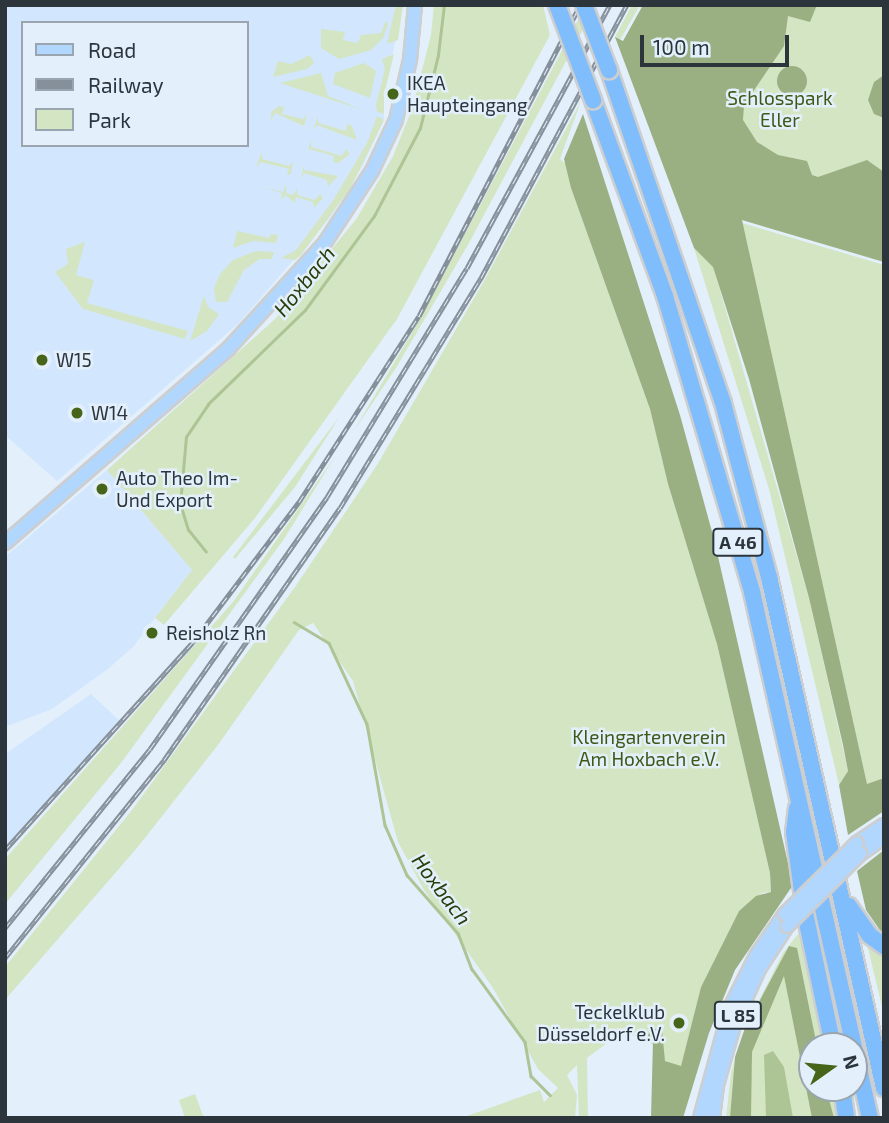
<!DOCTYPE html>
<html>
<head>
<meta charset="utf-8">
<style>
  body { margin:0 }
  #map { position:relative; width:889px; height:1123px; overflow:hidden; background:#e3f0fc; font-family:"Exo 2",sans-serif }
  div>[style] { position:absolute }
  .built>* { inset:0; background:#d2e7fd }
  .green>* { inset:0; background:#d4e5c3 }
  .forest>* { inset:0; background:#9ab082 }
  .round { border-radius:50% }
  .water>* { inset:0; background:#adc494 }
  .stream>* { height:2.5px; margin:-1.25px; padding:0 1.25px; transform-origin:1.25px; border-radius:1.25px; background:#adc494 }
  .roads { filter:drop-shadow(2px 0 #ccced0) drop-shadow(-2px 0 #ccced0) drop-shadow(0 2px #ccced0) drop-shadow(0 -2px #ccced0) }
  .major>* { height:12px; margin:-6px; padding:0 6px; transform-origin:6px; border-radius:6px; background:#b2d7fe }
  .highway>* { height:16px; margin:-8px; padding:0 8px; transform-origin:8px; border-radius:8px; background:#7fbdfd }
  .rail>* { height:5px; margin-top:-2.5px; transform-origin:0; background:repeating-linear-gradient(90deg,#e3f0fc 0 8px,#86909a 0 16px); box-sizing:border-box; border-block:2px solid #86909a }
  .bridges { filter:drop-shadow(2px 0 #ccced0) drop-shadow(-2px 0 #ccced0) drop-shadow(0 2px #ccced0) drop-shadow(0 -2px #ccced0) }
  .major-bridge>* { height:12px; margin:-6px; padding:0 6px; transform-origin:6px; border-radius:6px; background:#b2d7fe }
  .highway-bridge>* { height:16px; margin:-8px; padding:0 8px; transform-origin:8px; border-radius:8px; background:#7fbdfd }
  .dots>* { width:19px; height:19px; translate:-50% -50%; box-sizing:border-box; border:4px solid #e3f0fc; border-radius:50% }
  span { translate:-50% -50%; white-space:nowrap; text-align:center; line-height:1.15; -webkit-text-stroke:5px #e3f0fc; paint-order:stroke }
  .shield-label span { padding:2px 5px; background:#e3f0fc; border:2px solid; border-radius:5px; -webkit-text-stroke-width:0 }
  .shield-label { font-size:18px; color:#2c343c; font-weight:700 }
  .poi-label { font-size:19px; color:#2c343c }
  .left { translate:0 -50%; text-align:left }
  .right { translate:-100% -50%; text-align:right }
  .park-label { font-size:19px; color:#3d5914 }
  .water-label { font-size:21px; color:#2a3e0a; font-style:italic }
  .frame { position:absolute; inset:0; border:7px solid #2c343c; pointer-events:none }
  .legend { position:absolute; left:21px; top:21px; width:228px; height:126px; box-sizing:border-box; background:#e3f0fc; border:2px solid #9aa5af; margin:0; padding:9px 12px; list-style:none; font-size:21px; color:#2c343c }
  .legend li { display:flex; align-items:center; gap:14px; height:35px }
  .legend b { width:35px; border:2px solid #9aa5af }
  .north { position:absolute; left:798px; top:1032px; width:70px; height:70px; box-sizing:border-box; background:#e3f0fc; border:2px solid #9aa5af; border-radius:50%; rotate:75deg; font-size:19px; font-weight:700; line-height:28px; text-align:center; color:#2c343c }
  .north::after { content:''; display:block; margin:auto; width:24px; height:32px; background:#466519; clip-path:polygon(50% 0,100% 100%,50% 72%,0 100%) }
  .scale { position:absolute; left:640px; top:35px; width:149px; height:32px; box-sizing:border-box; border:4px solid #2c343c; border-top:0; padding-left:9px; font-size:21px; line-height:24px; white-space:nowrap; color:#2c343c; -webkit-text-stroke:5px #e3f0fc; paint-order:stroke }
</style>
</head>
<body>
<div id="map">
  <div class="built">
    <div style="clip-path:polygon(evenodd,5px 5px,403px 5px,384px 95px,384px 120px,363px 165px,329px 219px,239px 323px,57px 481px,5px 435px,5px 5px,23px 23px,247px 23px,247px 145px,23px 145px,23px 23px)"></div>
    <div style="clip-path:polygon(107px 470px,192px 570px,133px 647px,108px 669px,52px 709px,5px 727px,5px 557px)"></div>
    <div style="clip-path:polygon(91px 694px,122px 723px,5px 850px,5px 754px)"></div>
  </div>
  <div class="green">
    <div style="clip-path:polygon(396px 5px,403px 5px,398px 40px,387px 44px)"></div>
    <div style="clip-path:polygon(434px 5px,543px 5px,550px 35px,397px 319px,255px 518px,164px 625px,155px 618px,192px 570px,107px 470px,275px 319px,357px 218px,393px 156px,412px 109px,431px 35px)"></div>
    <div style="clip-path:polygon(586px 5px,596px 5px,469px 243px,396px 368px,353px 432px,420px 319px)"></div>
    <div style="clip-path:polygon(632px 5px,640px 5px,620px 40px,615px 37px)"></div>
    <div style="clip-path:polygon(690px 5px,884px 5px,884px 262px,705px 209px)"></div>
    <div style="clip-path:polygon(386px 20px,388px 25px,383px 38px,371px 50px,339px 59px,321px 48px,321px 29px,345px 32px,343px 40px,358px 43px,361px 35px,381px 33px)"></div>
    <div style="clip-path:polygon(394px 54px,384px 95px,384px 114px,377px 112px,376px 105px,385px 69px,382px 59px)"></div>
    <div style="clip-path:polygon(310px 55px,314px 63px,307px 69px,273px 77px,278px 61px,291px 64px)"></div>
    <div style="clip-path:polygon(364px 63px,376px 71px,370px 98px,333px 84px,335px 73px)"></div>
    <div style="clip-path:polygon(321px 73px,328px 96px,363px 110px,280px 83px)"></div>
    <div style="clip-path:polygon(581px 101px,560px 159px,568px 166px,571px 188px,650px 409px,668px 484px,717px 644px,770px 873px,771px 892px,762px 893px,739px 911px,701px 987px,681px 1067px,665px 1061px,647px 1038px,620px 1033px,587px 1058px,588px 1118px,579px 1118px,577px 1065px,567px 1075px,577px 1095px,575px 1118px,461px 1118px,540px 1090px,544px 1102px,558px 1088px,538px 1069px,493px 988px,424px 890px,398px 842px,353px 681px,313px 623px,299px 630px,218px 745px,137px 848px,5px 1000px,5px 967px,132px 810px,295px 587px,377px 465px,484px 281px)"></div>
    <div style="clip-path:polygon(279px 106px,284px 107px,282px 114px,303px 119px,307px 114px,304px 126px,275px 113px,271px 120px,271px 112px)"></div>
    <div style="clip-path:polygon(318px 116px,318px 123px,346px 131px,347px 124px,352px 126px,357px 140px,317px 125px,313px 131px)"></div>
    <div style="clip-path:polygon(377px 116px,384px 120px,350px 189px,301px 255px,295px 260px,281px 258px,296px 250px,334px 199px,367px 143px)"></div>
    <div style="clip-path:polygon(311px 140px,311px 147px,342px 156px,346px 149px,350px 154px,338px 163px,333px 162px,334px 156px,309px 149px,307px 155px)"></div>
    <div style="clip-path:polygon(262px 152px,262px 159px,289px 166px,293px 161px,291px 174px,287px 175px,289px 169px,261px 162px,256px 167px)"></div>
    <div style="clip-path:polygon(304px 164px,304px 170px,338px 176px,328px 186px,327px 180px,304px 173px,301px 179px)"></div>
    <div style="clip-path:polygon(286px 185px,286px 193px,293px 195px,297px 188px,297px 195px,315px 200px,320px 194px,323px 198px,314px 208px,313px 202px,296px 197px,295px 203px,286px 195px,281px 200px,282px 193px,261px 187px,283px 192px)"></div>
    <div style="clip-path:polygon(742px 223px,884px 265px,884px 778px,867px 785px)"></div>
    <div style="clip-path:polygon(237px 231px,269px 238px,271px 234px,278px 235px,276px 243px,253px 241px,233px 248px)"></div>
    <div style="clip-path:polygon(85px 242px,76px 275px,94px 280px,87px 303px,188px 331px,185px 339px,83px 309px,55px 272px,68px 264px,66px 249px)"></div>
    <div style="clip-path:polygon(694px 248px,713px 266px,809px 598px,848px 771px,839px 785px,769px 489px)"></div>
    <div style="clip-path:polygon(256px 251px,274px 252px,272px 259px,260px 259px,244px 270px,227px 302px,216px 302px,214px 288px,220px 274px,233px 260px)"></div>
    <div style="clip-path:polygon(204px 296px,208px 307px,219px 314px,207px 331px,190px 341px)"></div>
    <div style="clip-path:polygon(340px 416px,295px 487px,235px 559px,233px 557px)"></div>
    <div style="clip-path:polygon(336px 455px,284px 539px,121px 763px,5px 904px,5px 859px,233px 602px)"></div>
    <div style="clip-path:polygon(802px 929px,825px 1046px,812px 1046px,812px 1088px,835px 1088px,839px 1118px,726px 1118px,731px 1073px,745px 1028px,783px 953px)"></div>
    <div style="clip-path:polygon(865px 936px,884px 951px,884px 1015px)"></div>
    <div style="clip-path:polygon(195px 1094px,204px 1118px,185px 1118px,179px 1100px)"></div>
  </div>
  <div class="forest">
    <div style="clip-path:polygon(643px 5px,817px 5px,810px 22px,788px 16px,784px 46px,744px 105px,743px 120px,757px 142px,778px 155px,807px 161px,812px 175px,818px 177px,867px 160px,884px 172px,884px 262px,742px 220px,867px 784px,884px 778px,884px 811px,848px 835px,839px 785px,848px 771px,843px 745px,809px 598px,749px 379px,713px 267px,694px 248px,615px 37px,623px 41px)"></div>
    <div class="round" style="left:777px;top:66px;width:30px;height:30px"></div>
    <div style="clip-path:polygon(884px 75px,884px 118px,874px 114px,868px 100px,874px 82px)"></div>
    <div style="clip-path:polygon(583px 114px,680px 415px,714px 539px,793px 885px,735px 970px,709px 1033px,683px 1118px,651px 1118px,653px 1041px,647px 1038px,651px 1028px,662px 1030px,665px 1061px,681px 1066px,701px 987px,739px 911px,756px 896px,771px 892px,770px 873px,717px 644px,668px 484px,650px 409px,571px 188px,564px 159px)"></div>
    <div style="clip-path:polygon(884px 850px,884px 936px,866px 910px,857px 871px)"></div>
    <div style="clip-path:polygon(789px 946px,797px 948px,817px 1046px,812px 1046px,812px 1088px,826px 1088px,834px 1118px,812px 1118px,784px 976px,752px 1052px,751px 1118px,730px 1118px,735px 1057px,745px 1028px)"></div>
  </div>
  <div class="water">
    <div style="clip-path:polygon(773px 1051px,784px 1067px,793px 1118px,766px 1118px,764px 1055px)"></div>
  </div>
  <div class="stream">
    <div style="left:206px;top:552px;width:28px;rotate:-129deg"></div>
    <div style="left:188px;top:530px;width:27px;rotate:-107deg"></div>
    <div style="left:180px;top:504px;width:67px;rotate:-84.9deg"></div>
    <div style="left:186px;top:437px;width:40px;rotate:-56deg"></div>
    <div style="left:208px;top:404px;width:135px;rotate:-44.1deg"></div>
    <div style="left:305px;top:310px;width:117px;rotate:-53.7deg"></div>
    <div style="left:374px;top:216px;width:99px;rotate:-62.4deg"></div>
    <div style="left:420px;top:128px;width:75px;rotate:-76.1deg"></div>
    <div style="left:438px;top:55px;width:50px;rotate:-83.2deg"></div>
    <div style="left:294px;top:622px;width:41px;rotate:31deg"></div>
    <div style="left:329px;top:643px;width:89px;rotate:64.9deg"></div>
    <div style="left:367px;top:724px;width:103px;rotate:79.9deg"></div>
    <div style="left:385px;top:825px;width:55px;rotate:66.3deg"></div>
    <div style="left:407px;top:875px;width:77px;rotate:48.7deg"></div>
    <div style="left:458px;top:933px;width:39px;rotate:69deg"></div>
    <div style="left:472px;top:969px;width:90px;rotate:54deg"></div>
    <div style="left:525px;top:1042px;width:35px;rotate:80deg"></div>
    <div style="left:531px;top:1076px;width:27px;rotate:45deg"></div>
  </div>
  <div class="roads">
    <div class="major">
      <div style="left:5px;top:543px;width:296px;rotate:-41deg"></div>
      <div style="left:228px;top:349px;width:142px;rotate:-47.6deg"></div>
      <div style="left:324px;top:244px;width:87px;rotate:-56.7deg"></div>
      <div style="left:372px;top:171px;width:56px;rotate:-64.8deg"></div>
      <div style="left:396px;top:120px;width:62px;rotate:-76.9deg"></div>
      <div style="left:410px;top:60px;width:55px;rotate:-84.8deg"></div>
      <div style="left:857px;top:843px;width:32px;rotate:-34deg"></div>
      <div style="left:860px;top:854px;width:29px;rotate:-35deg"></div>
      <div style="left:700px;top:1118px;width:114px;rotate:-74.7deg"></div>
      <div style="left:730px;top:1008px;width:58px;rotate:-63.4deg"></div>
      <div style="left:756px;top:956px;width:51px;rotate:-55.4deg"></div>
      <div style="left:713px;top:1118px;width:33px;rotate:-83deg"></div>
      <div style="left:717px;top:1085px;width:66px;rotate:-74.1deg"></div>
      <div style="left:735px;top:1022px;width:58px;rotate:-65.6deg"></div>
      <div style="left:759px;top:969px;width:51px;rotate:-56.9deg"></div>
    </div>
    <div class="highway">
      <div style="left:609px;top:70px;width:352px;rotate:71.1deg"></div>
      <div style="left:723px;top:403px;width:180px;rotate:75.2deg"></div>
      <div style="left:769px;top:577px;width:524px;rotate:77.32deg"></div>
      <div style="left:593px;top:100px;width:209px;rotate:69.8deg"></div>
      <div style="left:665px;top:296px;width:309px;rotate:73.6deg"></div>
      <div style="left:752px;top:592px;width:539px;rotate:77.36deg"></div>
      <div style="left:797px;top:808px;width:24px;rotate:97deg"></div>
      <div style="left:794px;top:832px;width:82px;rotate:82.3deg"></div>
      <div style="left:805px;top:913px;width:136px;rotate:78.1deg"></div>
      <div style="left:849px;top:906px;width:35px;rotate:55deg"></div>
      <div style="left:869px;top:935px;width:19px;rotate:36deg"></div>
      <div style="left:842px;top:1088px;width:30px;rotate:82deg"></div>
    </div>
  </div>
  <div class="rail">
    <div style="left:5px;top:850px;width:280px;rotate:-47.9deg"></div>
    <div style="left:193px;top:642px;width:176px;rotate:-52.9deg"></div>
    <div style="left:299px;top:502px;width:221px;rotate:-57.2deg"></div>
    <div style="left:419px;top:316px;width:350px;rotate:-62.6deg"></div>
    <div style="left:5px;top:928px;width:230px;rotate:-51deg"></div>
    <div style="left:150px;top:749px;width:308px;rotate:-54.9deg"></div>
    <div style="left:327px;top:497px;width:268px;rotate:-58.6deg"></div>
    <div style="left:467px;top:268px;width:299px;rotate:-61.5deg"></div>
    <div style="left:5px;top:958px;width:254px;rotate:-51.2deg"></div>
    <div style="left:164px;top:760px;width:307px;rotate:-55.1deg"></div>
    <div style="left:340px;top:508px;width:270px;rotate:-58.5deg"></div>
    <div style="left:481px;top:278px;width:310px;rotate:-61.9deg"></div>
  </div>
  <div class="bridges">
    <div class="major-bridge">
      <div style="left:785px;top:914px;width:101px;rotate:-44.6deg"></div>
      <div style="left:787px;top:926px;width:103px;rotate:-44.6deg"></div>
    </div>
    <div class="highway-bridge">
      <div style="left:557px;top:5px;width:102px;rotate:69.2deg"></div>
      <div style="left:584px;top:5px;width:70px;rotate:69deg"></div>
    </div>
  </div>
  <div class="dots">
    <div style="left:393px;top:94px;background:#466519"></div>
    <div style="left:42px;top:360px;background:#466519"></div>
    <div style="left:77px;top:413px;background:#466519"></div>
    <div style="left:102px;top:489px;background:#466519"></div>
    <div style="left:152px;top:633px;background:#466519"></div>
    <div style="left:679px;top:1023px;background:#466519"></div>
  </div>
  <div class="shield-label">
    <span style="left:738px;top:542px">A 46</span>
    <span style="left:738px;top:1015px">L 85</span>
  </div>
  <div class="poi-label">
    <span class="left" style="left:407px;top:94px">IKEA<br>Haupteingang</span>
    <span class="left" style="left:56px;top:360px">W15</span>
    <span class="left" style="left:91px;top:413px">W14</span>
    <span class="left" style="left:116px;top:489px">Auto Theo Im-<br>Und Export</span>
    <span class="left" style="left:166px;top:633px">Reisholz Rn</span>
    <span class="right" style="left:665px;top:1023px">Teckelklub<br>Düsseldorf e.V.</span>
  </div>
  <div class="park-label">
    <span style="left:780px;top:109px">Schlosspark<br>Eller</span>
    <span style="left:649px;top:748px">Kleingartenverein<br>Am Hoxbach e.V.</span>
  </div>
  <div class="water-label">
    <span style="left:304px;top:281px;rotate:-51deg">Hoxbach</span>
    <span style="left:442px;top:889px;rotate:53deg">Hoxbach</span>
  </div>
  <div class="frame"></div>
  <ul class="legend">
  <li><b style="height:9px;background:#b2d7fe"></b>Road</li>
  <li><b style="height:9px;background:#86909a"></b>Railway</li>
  <li><b style="height:19px;background:#d4e5c3"></b>Park</li>
  </ul>
  <div class="north">N</div>
  <div class="scale">100 m</div>
</div>
</body>
</html>
